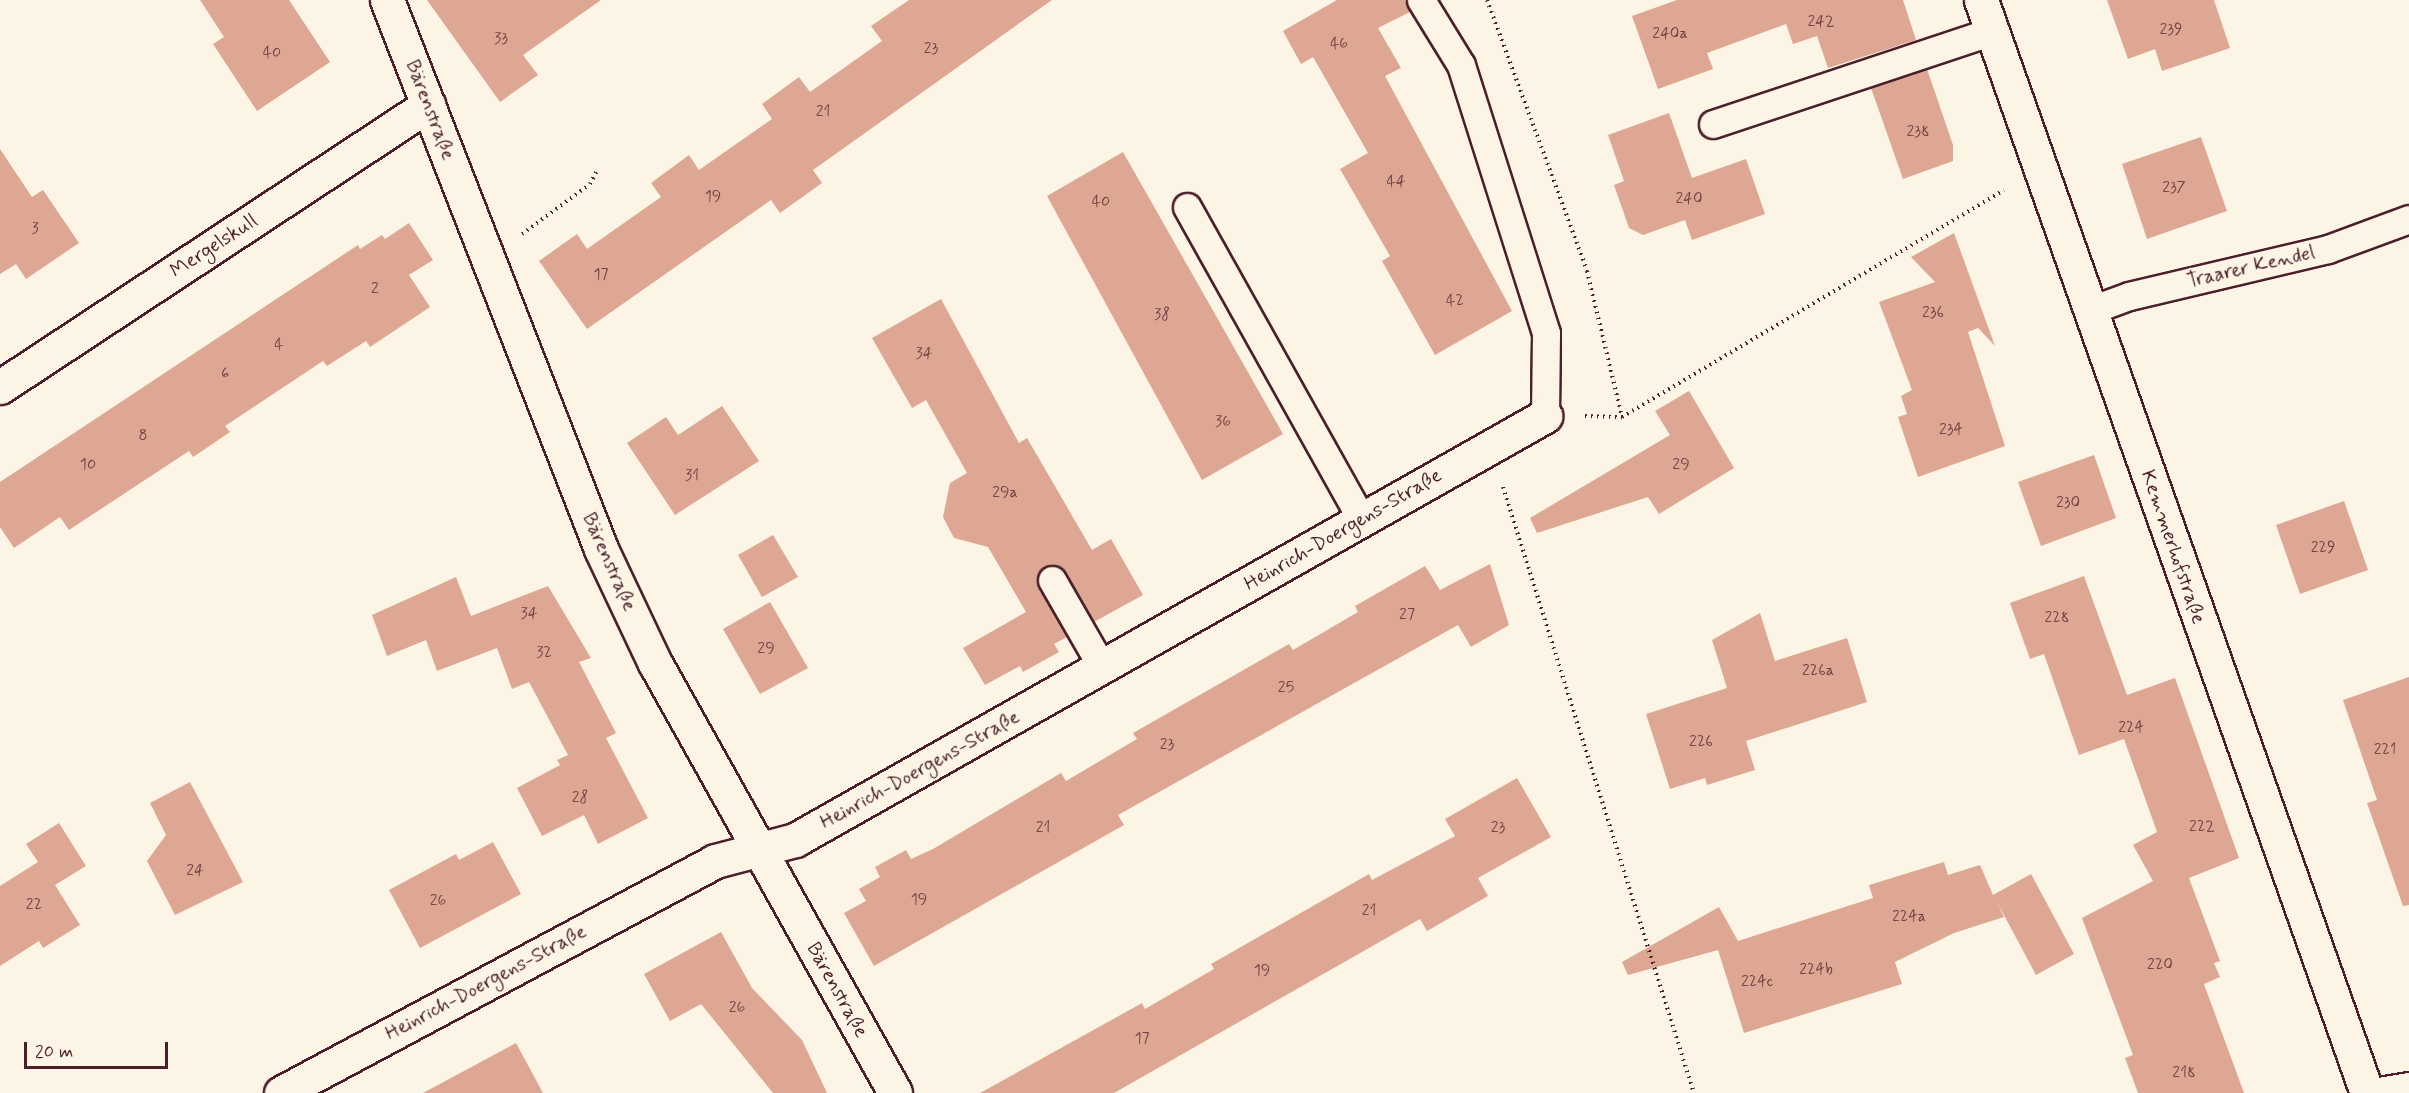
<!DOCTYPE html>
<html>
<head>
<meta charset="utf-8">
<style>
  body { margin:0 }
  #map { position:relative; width:2409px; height:1093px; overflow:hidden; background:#fcf5e5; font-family:Mynerve,sans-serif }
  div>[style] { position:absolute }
  .building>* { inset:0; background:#dda793 }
  .path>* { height:4px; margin-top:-2px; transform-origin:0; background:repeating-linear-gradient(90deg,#4a1f2b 0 1.5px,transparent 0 6px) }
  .roads { filter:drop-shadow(2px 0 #4a1f2b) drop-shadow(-2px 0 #4a1f2b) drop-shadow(0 2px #4a1f2b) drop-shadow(0 -2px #4a1f2b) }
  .service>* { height:27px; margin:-13.5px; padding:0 13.5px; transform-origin:13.5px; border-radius:13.5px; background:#fcf5e5 }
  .minor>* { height:33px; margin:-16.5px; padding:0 16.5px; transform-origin:16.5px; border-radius:16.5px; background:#fcf5e5 }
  span { translate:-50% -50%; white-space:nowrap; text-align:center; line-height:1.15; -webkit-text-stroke:4.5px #fcf5e5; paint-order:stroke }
  .number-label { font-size:16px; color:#6f4145 }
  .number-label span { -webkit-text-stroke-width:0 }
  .street-label { font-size:20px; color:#4a1f2b }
  .scale { position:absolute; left:24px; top:1042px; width:144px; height:27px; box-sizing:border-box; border:3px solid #4a1f2b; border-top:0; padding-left:8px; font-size:18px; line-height:21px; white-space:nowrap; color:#4a1f2b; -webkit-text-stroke:4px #fcf5e5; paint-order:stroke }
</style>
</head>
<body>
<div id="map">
  <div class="building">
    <div style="clip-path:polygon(200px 0,289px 0,330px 62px,257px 111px,213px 44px,224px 37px)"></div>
    <div style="clip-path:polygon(427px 0,601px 0,523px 55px,538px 75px,500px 102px)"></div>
    <div style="clip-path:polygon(909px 0,1052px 0,813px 170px,822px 183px,780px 213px,771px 200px,587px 329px,539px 261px,577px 234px,587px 249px,661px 197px,651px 183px,689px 155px,699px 170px,772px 119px,762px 104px,799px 77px,810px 92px,882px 41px,871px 26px)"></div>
    <div style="clip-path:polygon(1337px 0,1405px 0,1410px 12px,1378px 28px,1401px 68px,1385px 76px,1512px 311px,1435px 355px,1382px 261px,1390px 256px,1340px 169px,1368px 153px,1313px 57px,1301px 64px,1283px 31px)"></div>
    <div style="clip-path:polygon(1677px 0,1903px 0,1916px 40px,1828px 68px,1817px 36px,1793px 44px,1786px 24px,1707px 53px,1713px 69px,1658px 89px,1632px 16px)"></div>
    <div style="clip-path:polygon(2107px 0,2214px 0,2230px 48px,2162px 71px,2155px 49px,2128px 59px)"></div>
    <div style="clip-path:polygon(1927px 69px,1953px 145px,1953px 161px,1903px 179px,1871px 88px)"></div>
    <div style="clip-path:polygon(1669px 113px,1692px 178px,1746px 159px,1765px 214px,1692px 240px,1685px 220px,1643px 235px,1629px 228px,1614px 185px,1624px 181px,1608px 135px)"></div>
    <div style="clip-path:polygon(2201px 137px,2227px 211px,2147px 239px,2122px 164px)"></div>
    <div style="clip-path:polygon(0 149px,32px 197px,43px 190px,79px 243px,26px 279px,16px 264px,0 274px)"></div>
    <div style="clip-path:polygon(1123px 152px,1283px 434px,1202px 480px,1047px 196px)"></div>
    <div style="clip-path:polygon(409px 223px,433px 260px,409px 275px,430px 307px,370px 347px,366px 341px,327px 366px,323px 361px,225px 426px,230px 432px,211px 445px,193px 457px,189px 451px,69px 530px,60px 517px,14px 548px,0 527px,0 482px,358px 245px,360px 249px,382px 235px,385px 239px)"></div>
    <div style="clip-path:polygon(1954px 233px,1995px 346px,1978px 328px,1968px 332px,2005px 446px,1918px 477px,1898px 417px,1907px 414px,1901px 396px,1912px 390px,1879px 302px,1935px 282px,1911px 257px)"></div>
    <div style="clip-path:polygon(941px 299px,1019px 443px,1027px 438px,1092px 550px,1111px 539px,1143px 595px,1094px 622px,1065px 572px,1059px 566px,1045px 566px,1038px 573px,1038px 587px,1067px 637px,1054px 644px,1059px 652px,1023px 672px,1020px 666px,985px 685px,963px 648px,1026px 612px,988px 547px,954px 538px,943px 517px,950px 483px,967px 473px,926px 400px,912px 408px,872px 338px)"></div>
    <div style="clip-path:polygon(1689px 391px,1734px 468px,1659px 514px,1648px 497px,1537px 533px,1530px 518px,1670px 435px,1655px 411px)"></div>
    <div style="clip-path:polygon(722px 406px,759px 461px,675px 515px,627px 443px,666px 417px,678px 435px)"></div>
    <div style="clip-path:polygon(2094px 455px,2116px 518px,2041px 546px,2018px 482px)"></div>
    <div style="clip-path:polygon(2344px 501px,2368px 570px,2300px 594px,2276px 525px)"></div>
    <div style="clip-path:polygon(773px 535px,798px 577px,762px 597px,738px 555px)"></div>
    <div style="clip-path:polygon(1490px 564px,1509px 625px,1471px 647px,1458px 625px,1118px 815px,1124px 825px,874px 966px,844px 913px,866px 901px,859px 889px,880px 877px,875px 867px,906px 850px,911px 859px,933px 849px,1061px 773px,1066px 781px,1137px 739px,1133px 733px,1289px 644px,1293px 650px,1358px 612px,1355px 606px,1425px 566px,1440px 590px)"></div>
    <div style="clip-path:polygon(2084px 576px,2127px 695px,2175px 678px,2239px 858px,2189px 878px,2220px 961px,2214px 963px,2220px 977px,2204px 984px,2244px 1093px,2138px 1093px,2125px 1058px,2133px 1055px,2082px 918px,2153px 881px,2133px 845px,2157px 832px,2124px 739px,2079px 755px,2044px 654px,2030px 659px,2010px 603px)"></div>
    <div style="clip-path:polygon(456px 577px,471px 616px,548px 586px,591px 658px,579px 662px,616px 733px,606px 738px,648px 818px,598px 844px,584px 815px,542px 836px,517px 788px,560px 765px,557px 760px,568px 755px,529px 682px,512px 689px,497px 648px,437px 671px,426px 640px,387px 656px,372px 615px)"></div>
    <div style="clip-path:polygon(770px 602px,808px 668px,760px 694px,723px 629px)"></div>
    <div style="clip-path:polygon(1760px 613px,1775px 661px,1847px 638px,1867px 702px,1746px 741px,1755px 770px,1707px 785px,1705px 778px,1670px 789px,1646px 714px,1727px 688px,1712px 640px)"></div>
    <div style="clip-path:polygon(2409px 677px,2409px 905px,2403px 906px,2367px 803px,2377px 800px,2343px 700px)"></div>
    <div style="clip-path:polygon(1517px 778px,1551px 837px,1478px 878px,1488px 896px,1427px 931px,1420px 919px,1114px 1093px,980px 1093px,1142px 1003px,1145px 1009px,1214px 969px,1211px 964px,1369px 874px,1372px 880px,1455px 836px,1445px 819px)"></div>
    <div style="clip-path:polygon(190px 782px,243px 882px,175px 915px,147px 861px,166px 835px,150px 803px)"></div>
    <div style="clip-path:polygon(59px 823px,86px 866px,55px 885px,80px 925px,43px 948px,39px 941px,0 966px,0 886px,38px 862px,26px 844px)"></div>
    <div style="clip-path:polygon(493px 842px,521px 894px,420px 948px,389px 890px,456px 854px,459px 860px)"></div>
    <div style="clip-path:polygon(1944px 862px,1948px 875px,1980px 865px,1993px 895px,2031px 874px,2074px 954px,2036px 975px,1997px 902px,2004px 917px,1954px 933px,1895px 962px,1902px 984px,1744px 1033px,1718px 950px,1628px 975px,1622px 962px,1719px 907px,1738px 941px,1873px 898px,1869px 885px)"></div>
    <div style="clip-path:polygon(721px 932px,752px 988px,802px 1040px,827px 1093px,773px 1093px,701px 1004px,670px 1021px,644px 974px)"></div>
    <div style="clip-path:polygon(516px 1043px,543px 1093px,423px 1093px)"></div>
  </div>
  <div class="path">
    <div style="left:1487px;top:0;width:289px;rotate:69.7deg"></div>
    <div style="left:1587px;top:271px;width:150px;rotate:76.5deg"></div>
    <div style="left:522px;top:234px;width:84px;rotate:-36.3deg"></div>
    <div style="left:590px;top:184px;width:15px;rotate:-62deg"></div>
    <div style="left:1585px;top:416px;width:37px;rotate:2deg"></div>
    <div style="left:1622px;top:417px;width:444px;rotate:-30.7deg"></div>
    <div style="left:1503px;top:487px;width:635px;rotate:72.51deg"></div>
  </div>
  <div class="roads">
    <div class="service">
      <div style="left:1421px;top:0;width:76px;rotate:58.4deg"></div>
      <div style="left:1461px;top:65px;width:281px;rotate:72.4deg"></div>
      <div style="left:1546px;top:333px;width:83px;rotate:90.7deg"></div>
      <div style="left:1713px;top:124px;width:294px;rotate:-18.4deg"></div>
      <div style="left:1187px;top:207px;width:359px;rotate:60.8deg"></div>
      <div style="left:2091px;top:310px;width:40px;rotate:-20.2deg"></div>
      <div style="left:2129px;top:296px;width:204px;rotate:-13.3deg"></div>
      <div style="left:2328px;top:249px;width:86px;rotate:-20.3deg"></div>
      <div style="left:1052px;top:580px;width:100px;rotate:60.1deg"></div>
      <div style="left:2367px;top:1093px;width:43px;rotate:-9.5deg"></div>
    </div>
    <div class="minor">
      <div style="left:387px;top:0;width:589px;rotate:68.7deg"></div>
      <div style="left:601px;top:549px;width:126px;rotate:64.7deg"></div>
      <div style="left:655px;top:663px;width:492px;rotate:60.8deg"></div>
      <div style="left:1981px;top:0;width:1159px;rotate:70.55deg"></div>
      <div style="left:0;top:387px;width:513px;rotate:-33.38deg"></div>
      <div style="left:281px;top:1093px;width:492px;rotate:-28.1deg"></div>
      <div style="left:715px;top:861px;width:83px;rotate:-14.7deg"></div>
      <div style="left:795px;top:840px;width:862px;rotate:-29.48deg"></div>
    </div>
  </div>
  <div class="number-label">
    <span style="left:1821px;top:22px">242</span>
    <span style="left:2171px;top:30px">239</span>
    <span style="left:1670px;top:34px">240a</span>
    <span style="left:501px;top:39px">33</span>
    <span style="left:1339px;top:44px">46</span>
    <span style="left:931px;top:49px">23</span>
    <span style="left:272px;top:53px">40</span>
    <span style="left:823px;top:112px">21</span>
    <span style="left:1918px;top:132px">238</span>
    <span style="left:1396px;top:182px">44</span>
    <span style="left:2174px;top:188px">237</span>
    <span style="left:713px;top:197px">19</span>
    <span style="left:1689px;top:199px">240</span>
    <span style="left:1101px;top:202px">40</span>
    <span style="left:35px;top:229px">3</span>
    <span style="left:601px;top:275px">17</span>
    <span style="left:375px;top:289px">2</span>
    <span style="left:1455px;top:301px">42</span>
    <span style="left:1933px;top:313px">236</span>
    <span style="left:1162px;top:315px">38</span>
    <span style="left:279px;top:345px">4</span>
    <span style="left:924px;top:354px">34</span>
    <span style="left:225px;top:374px">6</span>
    <span style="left:1223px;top:422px">36</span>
    <span style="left:1951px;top:430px">234</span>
    <span style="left:143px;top:436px">8</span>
    <span style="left:88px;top:465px">10</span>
    <span style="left:1681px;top:465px">29</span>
    <span style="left:692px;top:476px">31</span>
    <span style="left:1005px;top:493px">29a</span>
    <span style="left:2068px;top:503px">230</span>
    <span style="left:2323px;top:548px">229</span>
    <span style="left:529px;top:614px">34</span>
    <span style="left:1407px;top:615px">27</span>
    <span style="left:2057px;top:618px">228</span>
    <span style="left:766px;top:649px">29</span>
    <span style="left:544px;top:653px">32</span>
    <span style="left:1818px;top:671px">226a</span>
    <span style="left:1286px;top:688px">25</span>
    <span style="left:2131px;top:728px">224</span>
    <span style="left:1701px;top:742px">226</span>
    <span style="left:1167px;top:745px">23</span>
    <span style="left:2385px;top:750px">221</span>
    <span style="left:580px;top:798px">28</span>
    <span style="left:2202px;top:827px">222</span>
    <span style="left:1043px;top:828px">21</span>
    <span style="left:1498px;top:828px">23</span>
    <span style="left:195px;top:871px">24</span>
    <span style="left:919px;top:900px">19</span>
    <span style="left:438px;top:901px">26</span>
    <span style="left:34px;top:905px">22</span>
    <span style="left:1369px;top:911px">21</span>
    <span style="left:1909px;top:917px">224a</span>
    <span style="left:2160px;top:965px">220</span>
    <span style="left:1816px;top:970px">224b</span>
    <span style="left:1262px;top:971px">19</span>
    <span style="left:1757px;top:982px">224c</span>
    <span style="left:737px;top:1008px">26</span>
    <span style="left:1142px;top:1039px">17</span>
    <span style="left:2184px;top:1073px">218</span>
  </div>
  <div class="street-label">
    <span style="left:430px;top:110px;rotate:69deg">Bärenstraße</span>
    <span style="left:214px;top:246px;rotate:-33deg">Mergelskull</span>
    <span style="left:2251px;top:267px;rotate:-13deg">Traarer Kendel</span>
    <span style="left:1343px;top:530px;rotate:-30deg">Heinrich-Doergens-Straße</span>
    <span style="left:2173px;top:547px;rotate:71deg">Kemmerhofstraße</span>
    <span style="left:609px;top:562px;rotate:66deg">Bärenstraße</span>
    <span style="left:920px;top:770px;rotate:-29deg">Heinrich-Doergens-Straße</span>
    <span style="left:486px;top:983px;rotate:-28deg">Heinrich-Doergens-Straße</span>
    <span style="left:837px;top:990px;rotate:61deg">Bärenstraße</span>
  </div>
  <div class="scale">20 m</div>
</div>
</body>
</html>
